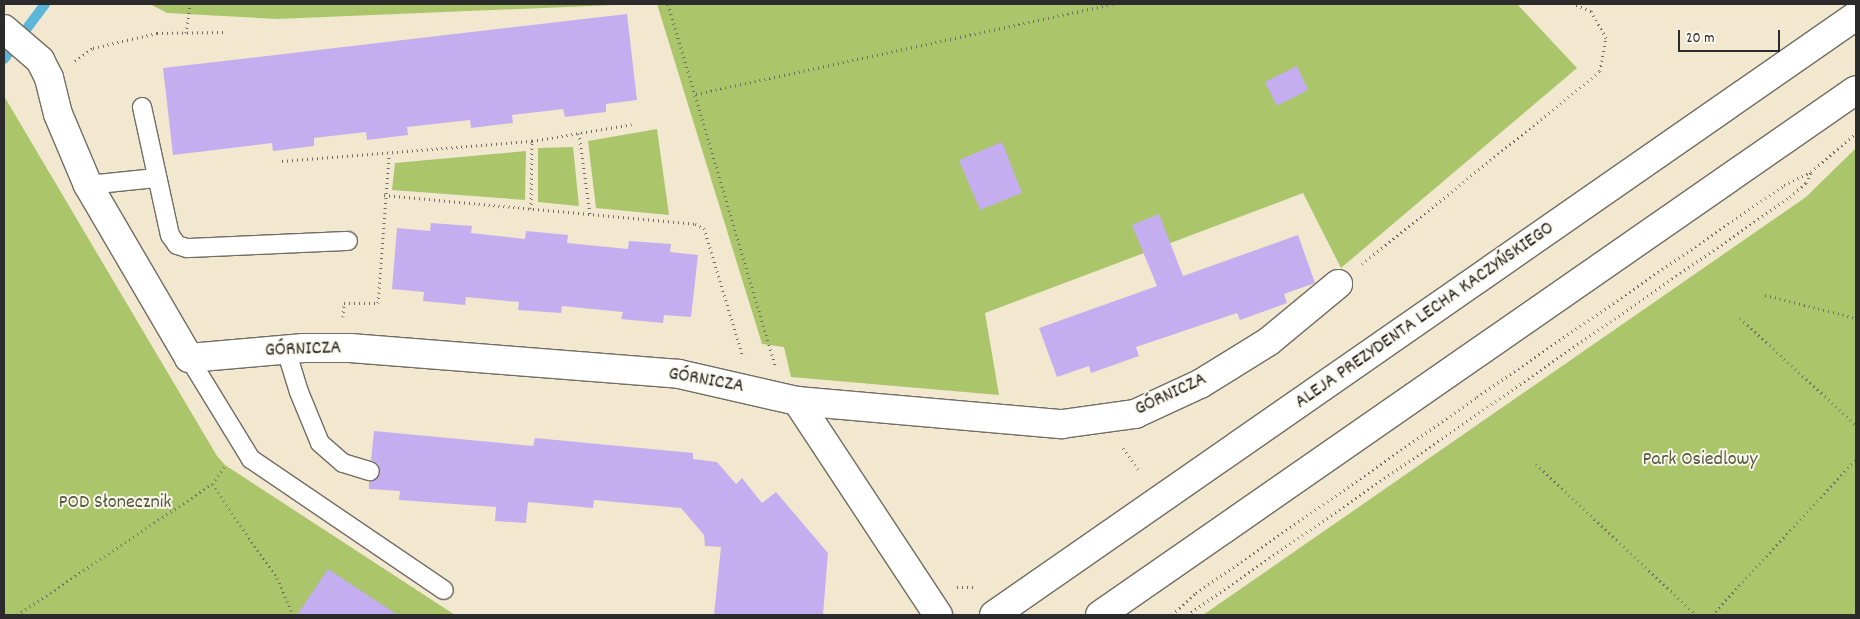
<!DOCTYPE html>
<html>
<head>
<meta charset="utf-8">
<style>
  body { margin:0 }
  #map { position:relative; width:1860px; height:619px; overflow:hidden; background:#f2e8cf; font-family:Dekko,sans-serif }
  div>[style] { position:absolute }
  .green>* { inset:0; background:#abc56b }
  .stream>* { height:10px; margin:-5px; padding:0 5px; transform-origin:5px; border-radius:5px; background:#5bb6d9 }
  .building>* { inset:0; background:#c4aeef }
  .path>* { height:3px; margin-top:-1.5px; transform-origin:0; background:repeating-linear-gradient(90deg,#716d64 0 1px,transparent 0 5px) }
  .roads { filter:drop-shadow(1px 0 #716d64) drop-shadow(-1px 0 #716d64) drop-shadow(0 1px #716d64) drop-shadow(0 -1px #716d64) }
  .service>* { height:18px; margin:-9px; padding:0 9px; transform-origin:9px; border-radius:9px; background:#fff }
  .minor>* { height:28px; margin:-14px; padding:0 14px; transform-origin:14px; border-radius:14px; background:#fff }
  .secondary>* { height:28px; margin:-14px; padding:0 14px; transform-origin:14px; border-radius:14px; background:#fff }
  span { translate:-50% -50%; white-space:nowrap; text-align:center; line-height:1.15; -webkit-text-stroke:4px #fbf7ec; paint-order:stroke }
  .street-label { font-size:20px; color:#2b2b2b }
  .park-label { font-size:20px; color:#51593e }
  .frame { position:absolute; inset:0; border:5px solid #2b2b2b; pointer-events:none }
  .scale { position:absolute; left:1678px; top:30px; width:102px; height:22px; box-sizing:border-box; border:2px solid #2b2b2b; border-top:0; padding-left:6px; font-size:15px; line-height:18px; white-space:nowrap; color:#2b2b2b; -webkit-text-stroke:4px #fbf7ec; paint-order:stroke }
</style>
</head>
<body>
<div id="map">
  <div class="green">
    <div style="clip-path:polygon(150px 4px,637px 4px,277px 19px,167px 13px)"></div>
    <div style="clip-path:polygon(657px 4px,1517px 4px,1577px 68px,1341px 268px,1303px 193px,985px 313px,999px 395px,791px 377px,784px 347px,762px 344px)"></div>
    <div style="clip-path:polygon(4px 96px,217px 456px,225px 465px,455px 615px,4px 615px)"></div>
    <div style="clip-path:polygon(657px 129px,669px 215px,596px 208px,588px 141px)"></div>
    <div style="clip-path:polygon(573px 147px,579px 206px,538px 202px,538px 148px)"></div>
    <div style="clip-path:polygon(1856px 148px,1856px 615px,1203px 615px,1806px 197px)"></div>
    <div style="clip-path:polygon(526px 151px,525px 200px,392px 190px,395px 163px)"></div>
  </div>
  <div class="stream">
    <div style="left:4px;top:59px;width:69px;rotate:-53.3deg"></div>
  </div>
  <div class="building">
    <div style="clip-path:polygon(627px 14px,637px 100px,606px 104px,606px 112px,565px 117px,563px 109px,512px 115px,513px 123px,471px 128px,470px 120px,407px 127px,408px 135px,367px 140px,366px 132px,314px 138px,314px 146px,273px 151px,272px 143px,173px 155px,163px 68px)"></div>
    <div style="clip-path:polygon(1297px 66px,1308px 90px,1277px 106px,1265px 82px)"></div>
    <div style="clip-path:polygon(1002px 142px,1022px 193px,980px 210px,959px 160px)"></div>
    <div style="clip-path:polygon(1159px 214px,1183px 276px,1298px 235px,1315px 283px,1284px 294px,1287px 303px,1240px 320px,1237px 313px,1136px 347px,1139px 356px,1091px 373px,1089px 366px,1057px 377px,1039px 328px,1157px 286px,1132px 225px)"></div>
    <div style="clip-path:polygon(431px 223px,472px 226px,471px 233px,525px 239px,526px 231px,568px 235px,567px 243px,628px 249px,629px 241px,671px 244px,670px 252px,698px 255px,691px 317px,664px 315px,663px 323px,621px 319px,623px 312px,562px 306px,561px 313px,518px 310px,519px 302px,466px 297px,465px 305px,423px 301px,424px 292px,392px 289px,397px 228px,430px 231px)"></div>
    <div style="clip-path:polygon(374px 431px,533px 446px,535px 438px,693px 453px,693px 459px,717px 462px,736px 484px,742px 478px,762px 503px,776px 492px,828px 553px,823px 615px,714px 615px,721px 547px,705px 546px,704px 535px,681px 508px,594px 500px,593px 508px,528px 502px,526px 523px,495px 521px,496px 507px,399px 500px,400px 491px,369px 489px,369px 481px,380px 474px,378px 464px,371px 460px)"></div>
    <div style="clip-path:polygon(328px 569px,398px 615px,297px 615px)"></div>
  </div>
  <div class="path">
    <div style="left:668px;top:4px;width:377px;rotate:73.5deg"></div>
    <div style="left:186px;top:33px;width:29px;rotate:-82deg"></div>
    <div style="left:75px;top:61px;width:22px;rotate:-36deg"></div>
    <div style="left:93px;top:48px;width:66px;rotate:-13.2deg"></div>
    <div style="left:157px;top:33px;width:68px;rotate:-0.8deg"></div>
    <div style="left:696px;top:94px;width:426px;rotate:-12.2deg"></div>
    <div style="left:579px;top:133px;width:82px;rotate:82.3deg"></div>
    <div style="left:282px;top:161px;width:251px;rotate:-4.6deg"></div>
    <div style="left:532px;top:141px;width:101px;rotate:-9.6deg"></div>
    <div style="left:384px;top:195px;width:312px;rotate:5.3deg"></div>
    <div style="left:695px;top:224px;width:10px;rotate:24deg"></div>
    <div style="left:704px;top:228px;width:135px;rotate:73.2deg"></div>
    <div style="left:531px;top:209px;width:68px;rotate:-89.2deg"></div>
    <div style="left:1362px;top:264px;width:306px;rotate:-39deg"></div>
    <div style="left:1600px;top:71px;width:34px;rotate:-80deg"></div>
    <div style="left:1606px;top:38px;width:31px;rotate:-119deg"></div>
    <div style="left:1591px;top:11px;width:18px;rotate:-158deg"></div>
    <div style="left:1765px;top:295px;width:94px;rotate:14.2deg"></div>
    <div style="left:343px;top:317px;width:14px;rotate:-86deg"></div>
    <div style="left:344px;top:303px;width:34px"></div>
    <div style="left:378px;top:303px;width:148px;rotate:-85.7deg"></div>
    <div style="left:1740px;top:318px;width:158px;rotate:42.7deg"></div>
    <div style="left:1123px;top:448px;width:29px;rotate:55deg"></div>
    <div style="left:1536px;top:464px;width:220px;rotate:43.3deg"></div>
    <div style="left:212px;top:484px;width:114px;rotate:55.3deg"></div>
    <div style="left:277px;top:578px;width:40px;rotate:66.6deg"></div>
    <div style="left:957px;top:587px;width:19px"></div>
    <div style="left:17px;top:615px;width:235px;rotate:-33.9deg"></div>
    <div style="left:212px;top:484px;width:21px;rotate:-55deg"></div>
    <div style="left:1172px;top:615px;width:33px;rotate:-43deg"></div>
    <div style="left:1196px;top:593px;width:343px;rotate:-34.9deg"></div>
    <div style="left:1477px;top:397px;width:373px;rotate:-34.6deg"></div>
    <div style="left:1784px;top:185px;width:30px;rotate:-26deg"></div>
    <div style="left:1811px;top:172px;width:60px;rotate:-40.9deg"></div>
    <div style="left:1187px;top:615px;width:734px;rotate:-34.73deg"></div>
    <div style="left:1790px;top:197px;width:21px;rotate:-41deg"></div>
    <div style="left:1806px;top:183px;width:12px;rotate:-66deg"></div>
    <div style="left:1712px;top:615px;width:212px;rotate:-47.3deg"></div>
  </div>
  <div class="roads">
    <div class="service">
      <div style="left:142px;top:107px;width:131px;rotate:77.7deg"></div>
      <div style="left:170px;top:235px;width:12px;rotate:55deg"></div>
      <div style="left:177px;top:245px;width:10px;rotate:17deg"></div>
      <div style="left:187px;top:248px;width:161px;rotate:-2.5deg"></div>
      <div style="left:88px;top:185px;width:68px;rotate:-5.9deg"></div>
      <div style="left:286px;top:350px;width:44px;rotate:72.8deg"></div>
      <div style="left:299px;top:392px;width:55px;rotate:67.6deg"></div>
      <div style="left:320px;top:443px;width:30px;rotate:41deg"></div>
      <div style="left:343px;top:463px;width:28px;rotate:17deg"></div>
      <div style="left:189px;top:358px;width:119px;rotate:58.5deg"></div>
      <div style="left:251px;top:459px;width:233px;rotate:34.2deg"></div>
    </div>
    <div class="minor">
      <div style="left:4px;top:29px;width:48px;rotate:40.7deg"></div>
      <div style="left:40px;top:60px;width:20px;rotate:63deg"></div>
      <div style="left:49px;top:78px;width:37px;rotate:76deg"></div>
      <div style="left:58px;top:114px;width:77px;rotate:67.1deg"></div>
      <div style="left:88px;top:185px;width:200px;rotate:59.7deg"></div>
      <div style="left:189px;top:358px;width:115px;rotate:-5deg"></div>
      <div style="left:304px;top:348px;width:46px"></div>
      <div style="left:350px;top:348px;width:330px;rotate:4.5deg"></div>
      <div style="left:679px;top:374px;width:121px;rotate:12.9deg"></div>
      <div style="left:797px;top:401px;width:256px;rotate:56.6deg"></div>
      <div style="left:797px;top:401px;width:266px;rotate:5deg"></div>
      <div style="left:1062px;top:424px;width:74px;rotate:-7.8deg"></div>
      <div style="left:1135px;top:414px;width:72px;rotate:-24.8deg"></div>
      <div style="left:1200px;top:384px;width:80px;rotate:-31.7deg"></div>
      <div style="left:1268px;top:342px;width:91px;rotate:-39.6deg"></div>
    </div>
    <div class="secondary">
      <div style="left:994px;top:615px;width:1050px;rotate:-34.8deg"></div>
      <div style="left:1100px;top:615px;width:920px;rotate:-34.78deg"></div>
    </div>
  </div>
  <div class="street-label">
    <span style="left:1425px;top:316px;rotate:-35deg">ALEJA PREZYDENTA LECHA KACZYŃSKIEGO</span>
    <span style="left:303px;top:350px;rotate:-2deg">GÓRNICZA</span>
    <span style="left:706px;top:381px;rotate:10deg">GÓRNICZA</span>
    <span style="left:1171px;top:395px;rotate:-25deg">GÓRNICZA</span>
  </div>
  <div class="park-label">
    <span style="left:1700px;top:460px">Park Osiedlowy</span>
    <span style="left:115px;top:503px">POD Słonecznik</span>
  </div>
  <div class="frame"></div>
  <div class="scale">20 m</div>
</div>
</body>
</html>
